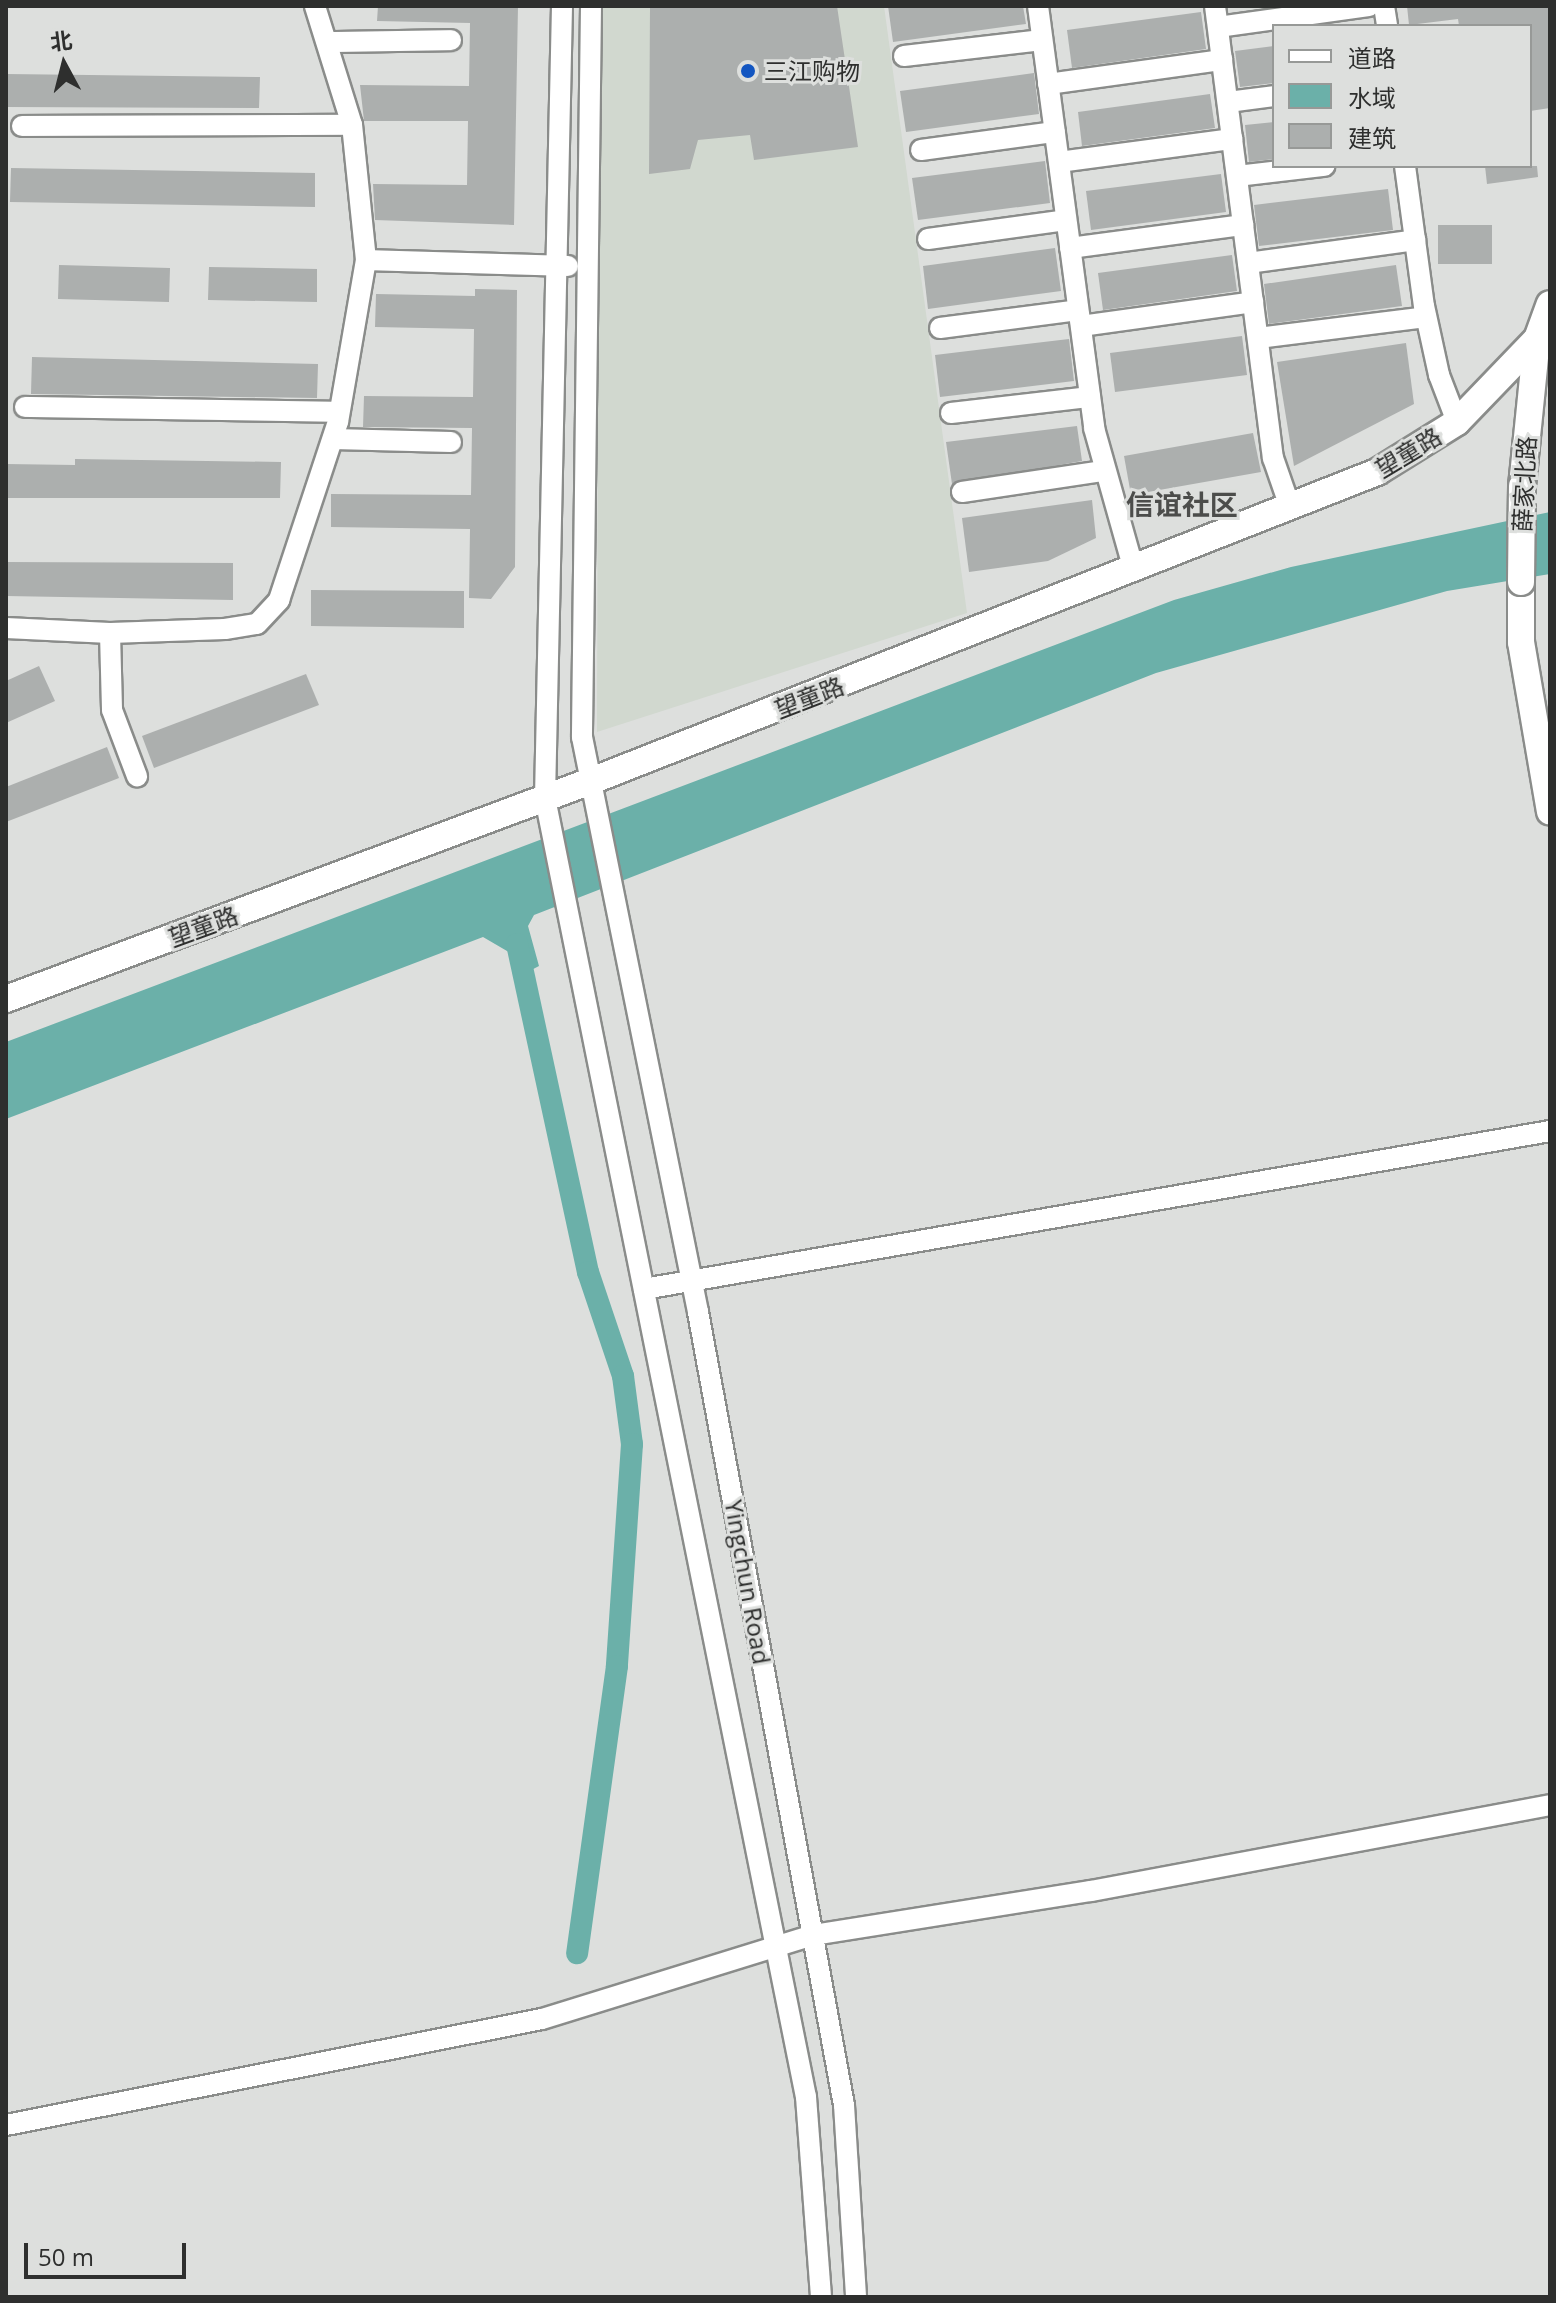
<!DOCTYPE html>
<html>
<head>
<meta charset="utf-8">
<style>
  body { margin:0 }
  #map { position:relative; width:1556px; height:2303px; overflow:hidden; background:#dddfdd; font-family:"Open Sans","Noto Sans SC",sans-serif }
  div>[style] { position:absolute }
  .built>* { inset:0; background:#d1d8cf }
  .water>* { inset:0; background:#6bb0a9 }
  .canal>* { height:22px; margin:-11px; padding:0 11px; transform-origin:11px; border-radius:11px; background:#6bb0a9 }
  .building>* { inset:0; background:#acafae }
  .roads { filter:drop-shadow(2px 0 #8a8c8a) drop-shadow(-2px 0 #8a8c8a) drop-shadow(0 2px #8a8c8a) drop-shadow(0 -2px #8a8c8a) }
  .minor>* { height:20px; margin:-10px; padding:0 10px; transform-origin:10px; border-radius:10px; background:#fff }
  .major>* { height:26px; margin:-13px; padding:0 13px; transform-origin:13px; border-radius:13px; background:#fff }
  .bridges { filter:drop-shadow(2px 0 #8a8c8a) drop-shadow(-2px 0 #8a8c8a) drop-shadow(0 2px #8a8c8a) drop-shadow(0 -2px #8a8c8a) }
  .major-bridge>* { height:26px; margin:-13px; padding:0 13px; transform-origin:13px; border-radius:13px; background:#fff }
  .dots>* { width:22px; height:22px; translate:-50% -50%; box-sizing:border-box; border:4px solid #dddfdd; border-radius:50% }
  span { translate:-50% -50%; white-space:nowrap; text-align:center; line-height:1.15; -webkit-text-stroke:6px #dddfdd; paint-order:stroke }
  .poi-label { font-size:24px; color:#2e2f2e }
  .left { translate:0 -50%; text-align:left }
  .street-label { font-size:24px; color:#2e2f2e }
  .quarter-label { font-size:28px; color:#4c4d4b; font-weight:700 }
  .frame { position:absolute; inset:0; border:8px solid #2e2f2e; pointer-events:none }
  .legend { position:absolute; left:1272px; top:24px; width:260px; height:144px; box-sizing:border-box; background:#dddfdd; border:2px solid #979997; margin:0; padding:10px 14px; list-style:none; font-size:24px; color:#2e2f2e }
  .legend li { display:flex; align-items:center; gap:16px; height:40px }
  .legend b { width:40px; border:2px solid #979997 }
  .north { position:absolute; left:24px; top:24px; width:80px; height:80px; -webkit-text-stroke:6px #dddfdd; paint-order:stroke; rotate:353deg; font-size:22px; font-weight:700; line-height:32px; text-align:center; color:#2e2f2e }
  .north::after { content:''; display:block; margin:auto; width:28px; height:36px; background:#2e2f2e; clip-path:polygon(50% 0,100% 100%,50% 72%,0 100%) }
  .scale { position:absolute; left:24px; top:2243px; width:162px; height:36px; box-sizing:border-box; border:4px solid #2e2f2e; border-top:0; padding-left:10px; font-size:24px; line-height:28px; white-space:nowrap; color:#2e2f2e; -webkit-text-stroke:6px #dddfdd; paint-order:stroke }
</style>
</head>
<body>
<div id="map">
  <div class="built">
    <div style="clip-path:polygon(599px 6px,884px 6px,967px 613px,597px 732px)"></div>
  </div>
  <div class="water">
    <div style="clip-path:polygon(1550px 512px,1550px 574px,1447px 591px,1156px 673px,534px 915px,528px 926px,539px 966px,516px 978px,512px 954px,483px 937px,6px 1119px,6px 1042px,1174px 600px,1291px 567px)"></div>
  </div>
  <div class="canal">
    <div style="left:517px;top:944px;width:336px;rotate:77.8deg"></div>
    <div style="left:588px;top:1272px;width:110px;rotate:71.4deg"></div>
    <div style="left:623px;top:1376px;width:69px;rotate:82.5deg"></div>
    <div style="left:632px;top:1444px;width:223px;rotate:93.9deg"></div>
    <div style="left:617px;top:1666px;width:290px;rotate:97.9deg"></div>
  </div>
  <div class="building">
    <div style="clip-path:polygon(378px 6px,518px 6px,514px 225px,375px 220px,373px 184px,467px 185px,468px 121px,364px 121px,360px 85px,469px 86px,470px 23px,377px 21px)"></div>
    <div style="clip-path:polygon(650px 6px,837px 6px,858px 147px,754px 160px,750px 135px,698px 140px,690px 169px,649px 174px)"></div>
    <div style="clip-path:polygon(888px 6px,1023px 6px,1026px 24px,893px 42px)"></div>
    <div style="clip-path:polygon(1407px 6px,1550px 6px,1550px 108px,1530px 111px,1530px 26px,1459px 26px,1458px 19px,1409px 25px)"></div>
    <div style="clip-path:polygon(1201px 12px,1206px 49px,1072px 68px,1067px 30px)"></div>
    <div style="clip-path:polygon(1274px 46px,1274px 83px,1240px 87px,1235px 51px)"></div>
    <div style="clip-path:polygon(1034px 73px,1039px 114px,906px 132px,900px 91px)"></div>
    <div style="clip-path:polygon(6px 74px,260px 77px,259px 108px,6px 107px)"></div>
    <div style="clip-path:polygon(1210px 94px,1215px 128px,1082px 146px,1078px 112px)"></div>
    <div style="clip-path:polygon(1274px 122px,1274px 159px,1249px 162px,1245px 125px)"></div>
    <div style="clip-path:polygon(1045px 161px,1050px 203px,918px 220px,912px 178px)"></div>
    <div style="clip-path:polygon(1485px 166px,1537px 166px,1538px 177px,1487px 184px)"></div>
    <div style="clip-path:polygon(11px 168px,315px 173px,315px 207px,10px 202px)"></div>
    <div style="clip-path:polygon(1221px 174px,1226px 212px,1091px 230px,1086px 191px)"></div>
    <div style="clip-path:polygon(1388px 189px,1393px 230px,1259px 246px,1254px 205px)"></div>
    <div style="clip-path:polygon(1438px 225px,1492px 225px,1492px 264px,1438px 264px)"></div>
    <div style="clip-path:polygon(1055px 248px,1061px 291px,928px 309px,923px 266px)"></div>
    <div style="clip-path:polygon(1232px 255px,1237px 291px,1103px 310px,1098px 273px)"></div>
    <div style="clip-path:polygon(59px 265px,170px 268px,169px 302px,58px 299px)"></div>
    <div style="clip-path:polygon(1396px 265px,1402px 306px,1269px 324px,1264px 284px)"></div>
    <div style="clip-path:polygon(209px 267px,317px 269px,317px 302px,208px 300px)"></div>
    <div style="clip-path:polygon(475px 289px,517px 290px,515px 567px,491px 599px,469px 598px,470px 529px,331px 527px,331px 494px,471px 495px,472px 428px,363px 427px,364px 396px,473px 397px,474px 329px,375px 327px,376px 294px,475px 296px)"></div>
    <div style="clip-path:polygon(1242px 336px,1247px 375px,1115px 392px,1110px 353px)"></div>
    <div style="clip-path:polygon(1069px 339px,1074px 381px,940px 397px,935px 355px)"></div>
    <div style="clip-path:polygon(1406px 343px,1414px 404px,1294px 466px,1277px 362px)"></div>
    <div style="clip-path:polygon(32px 357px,318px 364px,317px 398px,31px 394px)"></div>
    <div style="clip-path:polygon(1077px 426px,1082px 461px,952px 484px,946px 442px)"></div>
    <div style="clip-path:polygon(1253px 433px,1261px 472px,1131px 495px,1124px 456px)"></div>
    <div style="clip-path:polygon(75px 459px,281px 462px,280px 498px,6px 498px,6px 464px,75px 465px)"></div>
    <div style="clip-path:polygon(1092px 500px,1096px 538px,1048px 561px,969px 572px,962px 518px)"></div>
    <div style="clip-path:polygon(6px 562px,233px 563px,233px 600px,6px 596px)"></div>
    <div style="clip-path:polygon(311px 590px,464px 591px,464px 628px,311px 626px)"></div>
    <div style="clip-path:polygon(39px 666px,55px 701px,6px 723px,6px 681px)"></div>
    <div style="clip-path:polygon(306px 674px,319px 705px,154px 768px,142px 736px)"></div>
    <div style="clip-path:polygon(107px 747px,119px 778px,6px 822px,6px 787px)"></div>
  </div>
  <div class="roads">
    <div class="minor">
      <div style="left:562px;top:6px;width:792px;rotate:91.23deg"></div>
      <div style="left:545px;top:798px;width:1325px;rotate:78.64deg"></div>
      <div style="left:806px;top:2097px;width:201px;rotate:85.7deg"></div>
      <div style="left:591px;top:6px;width:731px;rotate:90.71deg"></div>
      <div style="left:582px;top:737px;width:587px;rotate:78.59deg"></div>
      <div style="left:698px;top:1312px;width:806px;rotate:79.57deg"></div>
      <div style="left:844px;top:2105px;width:192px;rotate:86.4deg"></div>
      <div style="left:1038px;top:6px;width:426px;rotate:82.4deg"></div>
      <div style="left:1094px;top:428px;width:148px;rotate:74.3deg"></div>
      <div style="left:1215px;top:6px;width:456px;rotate:82.7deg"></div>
      <div style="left:1273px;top:458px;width:52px;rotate:70.9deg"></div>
      <div style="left:1384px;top:6px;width:20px;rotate:81deg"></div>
      <div style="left:1218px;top:27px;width:152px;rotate:-7.9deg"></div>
      <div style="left:329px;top:42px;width:122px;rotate:-0.9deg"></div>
      <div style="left:904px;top:56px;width:139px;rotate:-6.6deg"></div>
      <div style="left:1048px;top:84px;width:176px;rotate:-7.9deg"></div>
      <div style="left:1228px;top:102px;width:46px;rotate:-7.4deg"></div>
      <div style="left:22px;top:126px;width:330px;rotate:-0.2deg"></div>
      <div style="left:921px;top:150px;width:135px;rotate:-7.7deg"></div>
      <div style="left:1059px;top:162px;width:175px;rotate:-7.6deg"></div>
      <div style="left:1405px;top:166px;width:141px;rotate:82.3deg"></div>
      <div style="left:1424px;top:306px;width:71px;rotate:77.7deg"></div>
      <div style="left:1439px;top:375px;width:50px;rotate:69deg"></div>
      <div style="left:1237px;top:176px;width:88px;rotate:-6.6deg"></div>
      <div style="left:928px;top:239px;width:139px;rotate:-7.8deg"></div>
      <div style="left:1070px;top:248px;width:175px;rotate:-7.6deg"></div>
      <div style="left:366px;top:260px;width:202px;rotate:1.7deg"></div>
      <div style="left:1248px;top:263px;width:169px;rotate:-7.8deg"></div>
      <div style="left:1081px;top:326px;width:174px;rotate:-7.9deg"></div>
      <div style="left:940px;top:328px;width:139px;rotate:-7.4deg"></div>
      <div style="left:1258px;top:338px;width:169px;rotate:-7.1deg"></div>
      <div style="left:25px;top:407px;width:314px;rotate:0.9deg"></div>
      <div style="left:951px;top:413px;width:140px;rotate:-6.6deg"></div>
      <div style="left:333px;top:439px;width:118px;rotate:1.5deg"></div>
      <div style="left:962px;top:492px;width:143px;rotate:-8.5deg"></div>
      <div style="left:6px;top:628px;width:104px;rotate:2.8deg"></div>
      <div style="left:110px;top:633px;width:115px;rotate:-2deg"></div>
      <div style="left:225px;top:629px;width:32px;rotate:-9deg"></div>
      <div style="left:257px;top:624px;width:33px;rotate:-47deg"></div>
      <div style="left:279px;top:600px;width:188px;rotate:-71.7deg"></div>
      <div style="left:338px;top:422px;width:164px;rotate:-80.2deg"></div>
      <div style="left:366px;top:260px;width:136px;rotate:-95.9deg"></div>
      <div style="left:352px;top:125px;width:125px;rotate:-107.3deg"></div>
      <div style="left:110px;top:633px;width:77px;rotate:88.5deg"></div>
      <div style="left:112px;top:710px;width:71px;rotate:69.3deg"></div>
      <div style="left:644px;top:1289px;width:920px;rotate:-9.89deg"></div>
      <div style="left:6px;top:2125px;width:546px;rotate:-11.19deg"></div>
      <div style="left:542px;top:2019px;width:284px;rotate:-17.2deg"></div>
      <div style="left:813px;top:1935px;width:281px;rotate:-9deg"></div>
      <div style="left:1091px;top:1891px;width:467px;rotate:-10.6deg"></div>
    </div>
    <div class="major">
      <div style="left:1522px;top:486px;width:148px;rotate:-84.2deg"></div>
      <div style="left:1521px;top:582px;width:60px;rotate:90deg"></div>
      <div style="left:1521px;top:642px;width:172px;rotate:80.3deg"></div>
      <div style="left:6px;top:999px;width:624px;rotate:-20.44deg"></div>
      <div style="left:591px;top:781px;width:845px;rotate:-21.46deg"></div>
      <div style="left:1377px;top:472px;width:94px;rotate:-32deg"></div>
      <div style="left:1457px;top:422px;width:115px;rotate:-46.1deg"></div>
      <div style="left:1537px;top:339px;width:37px;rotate:-70deg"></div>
    </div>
  </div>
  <div class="bridges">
    <div class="major-bridge">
      <div style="left:1521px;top:582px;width:96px;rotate:-89.4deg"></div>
    </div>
  </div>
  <div class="dots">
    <div style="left:748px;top:71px;background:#1356c1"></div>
  </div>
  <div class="poi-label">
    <span class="left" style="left:764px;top:71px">三江购物</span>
  </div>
  <div class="street-label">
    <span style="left:1408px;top:452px;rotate:-31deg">望童路</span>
    <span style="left:1524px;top:484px;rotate:-87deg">薛家北路</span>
    <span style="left:809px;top:697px;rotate:-21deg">望童路</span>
    <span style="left:203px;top:926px;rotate:-20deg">望童路</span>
    <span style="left:748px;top:1582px;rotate:80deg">Yingchun Road</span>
  </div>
  <div class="quarter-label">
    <span style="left:1182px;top:504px">信谊社区</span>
  </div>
  <div class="frame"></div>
  <ul class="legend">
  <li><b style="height:10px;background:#fff"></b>道路</li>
  <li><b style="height:22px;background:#6bb0a9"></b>水域</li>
  <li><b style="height:22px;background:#acafae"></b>建筑</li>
  </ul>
  <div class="north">北</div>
  <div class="scale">50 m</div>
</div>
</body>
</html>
